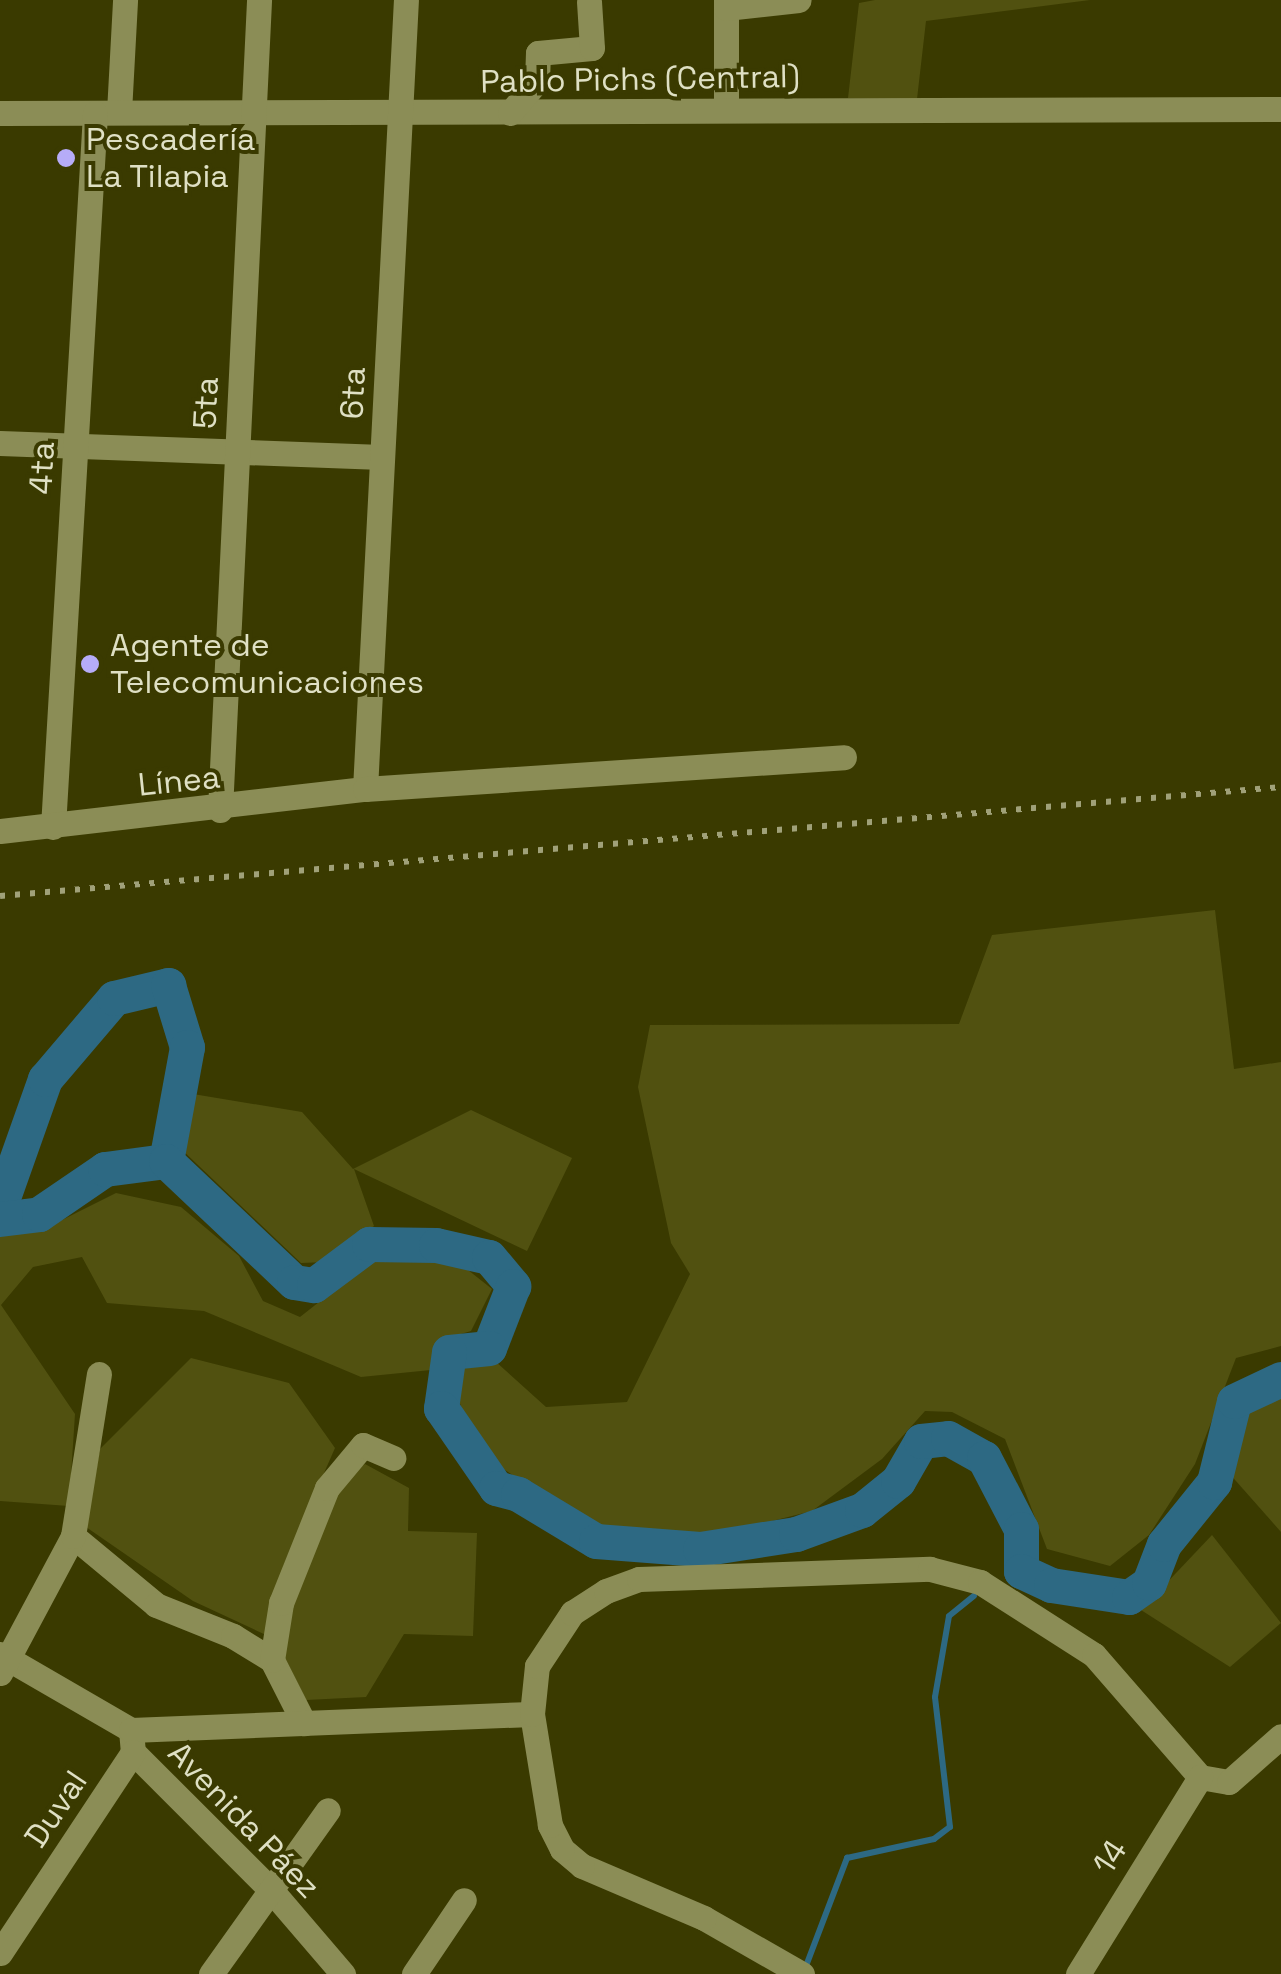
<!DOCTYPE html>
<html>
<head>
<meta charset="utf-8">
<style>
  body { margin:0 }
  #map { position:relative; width:1281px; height:1974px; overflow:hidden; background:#3a3a00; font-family:"Space Grotesk",sans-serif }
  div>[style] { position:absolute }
  .green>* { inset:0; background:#515110 }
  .stream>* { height:6px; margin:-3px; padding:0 3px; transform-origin:3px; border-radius:3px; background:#2d6983 }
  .river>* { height:35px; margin:-17.5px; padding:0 17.5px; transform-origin:17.5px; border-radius:17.5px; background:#2d6983 }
  .minor>* { height:25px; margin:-12.5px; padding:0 12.5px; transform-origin:12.5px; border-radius:12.5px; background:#8b8d56 }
  .rail>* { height:6px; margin-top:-3px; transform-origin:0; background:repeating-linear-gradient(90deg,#a0a179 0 5px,transparent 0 15px) }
  .dots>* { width:28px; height:28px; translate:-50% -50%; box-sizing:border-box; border:5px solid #3a3a00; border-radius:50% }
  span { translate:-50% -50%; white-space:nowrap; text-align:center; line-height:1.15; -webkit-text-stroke:8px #3a3a00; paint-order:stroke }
  .street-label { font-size:32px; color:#dfe0c4 }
  .poi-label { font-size:32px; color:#dfe0c4 }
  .left { translate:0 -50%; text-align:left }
</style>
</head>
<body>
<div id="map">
  <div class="green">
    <div style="clip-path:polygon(875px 0,1090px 0,926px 21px,917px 99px,848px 98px,859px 3px)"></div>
    <div style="clip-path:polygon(1215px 910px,1234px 1069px,1281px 1062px,1281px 1346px,1236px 1358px,1195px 1464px,1149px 1535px,1110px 1566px,1047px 1549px,1005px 1439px,952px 1412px,925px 1411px,882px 1459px,812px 1511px,728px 1532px,678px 1536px,597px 1530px,482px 1455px,458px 1399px,458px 1358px,495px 1361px,546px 1407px,627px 1402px,690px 1274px,671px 1243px,638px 1087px,650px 1025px,959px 1024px,992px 935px)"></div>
    <div style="clip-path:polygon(187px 1093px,302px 1112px,353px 1169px,471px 1110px,572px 1158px,527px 1251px,354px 1169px,374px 1226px,326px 1262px,301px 1263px,179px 1147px)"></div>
    <div style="clip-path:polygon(116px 1193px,181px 1207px,239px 1256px,263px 1301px,300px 1317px,371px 1261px,418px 1256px,463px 1266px,492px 1289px,471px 1331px,444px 1339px,431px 1370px,361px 1377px,204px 1311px,107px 1303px,82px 1257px,33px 1267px,1px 1305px,75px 1414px,69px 1506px,0 1501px,0 1236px,54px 1224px)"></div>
    <div style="clip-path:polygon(191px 1358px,289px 1383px,335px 1448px,284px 1564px,266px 1635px,193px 1601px,86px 1527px,100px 1449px)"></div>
    <div style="clip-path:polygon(1281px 1395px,1281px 1532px,1228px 1472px,1243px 1413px)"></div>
    <div style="clip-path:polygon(365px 1464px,409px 1488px,408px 1531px,477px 1533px,473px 1636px,404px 1634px,366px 1697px,306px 1700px,283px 1654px,291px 1601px,341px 1480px)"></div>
    <div style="clip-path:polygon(1212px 1535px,1281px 1623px,1230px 1667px,1141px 1610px)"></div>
  </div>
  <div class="stream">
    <div style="left:806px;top:1966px;width:116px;rotate:-69.2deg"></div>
    <div style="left:847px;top:1858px;width:89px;rotate:-12.3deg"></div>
    <div style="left:934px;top:1839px;width:20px;rotate:-37deg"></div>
    <div style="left:950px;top:1827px;width:131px;rotate:-96.6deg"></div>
    <div style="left:935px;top:1697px;width:82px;rotate:-80.2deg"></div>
    <div style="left:949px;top:1616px;width:32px;rotate:-39deg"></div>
  </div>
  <div class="river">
    <div style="left:0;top:1206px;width:135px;rotate:-70.5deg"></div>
    <div style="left:45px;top:1079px;width:106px;rotate:-49.6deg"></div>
    <div style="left:114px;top:998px;width:56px;rotate:-13.5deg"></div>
    <div style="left:168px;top:985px;width:65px;rotate:73deg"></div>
    <div style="left:187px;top:1047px;width:116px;rotate:100.4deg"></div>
    <div style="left:0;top:1219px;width:39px;rotate:-7deg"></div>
    <div style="left:39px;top:1214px;width:80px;rotate:-34.3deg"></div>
    <div style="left:105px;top:1169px;width:62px;rotate:-7.5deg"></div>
    <div style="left:166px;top:1161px;width:176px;rotate:43.4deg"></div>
    <div style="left:294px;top:1282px;width:20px;rotate:9deg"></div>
    <div style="left:314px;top:1285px;width:69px;rotate:-36.7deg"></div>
    <div style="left:369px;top:1244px;width:67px;rotate:0.9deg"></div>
    <div style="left:436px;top:1245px;width:54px;rotate:12.8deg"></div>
    <div style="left:489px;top:1257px;width:38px;rotate:50deg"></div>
    <div style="left:513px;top:1286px;width:66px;rotate:111.2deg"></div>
    <div style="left:489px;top:1348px;width:40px;rotate:174.3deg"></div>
    <div style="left:449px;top:1352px;width:57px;rotate:98.1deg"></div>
    <div style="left:441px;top:1408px;width:97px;rotate:55.5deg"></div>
    <div style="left:496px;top:1488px;width:23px;rotate:15deg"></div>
    <div style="left:518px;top:1494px;width:91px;rotate:31.1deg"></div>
    <div style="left:596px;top:1541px;width:104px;rotate:4.4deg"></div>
    <div style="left:700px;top:1549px;width:97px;rotate:-8.9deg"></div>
    <div style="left:796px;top:1534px;width:70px;rotate:-20deg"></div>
    <div style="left:862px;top:1510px;width:46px;rotate:-38.9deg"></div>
    <div style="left:898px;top:1481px;width:46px;rotate:-60.1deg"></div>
    <div style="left:921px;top:1441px;width:27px;rotate:-6deg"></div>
    <div style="left:948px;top:1438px;width:41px;rotate:29.1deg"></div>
    <div style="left:984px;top:1458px;width:80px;rotate:62.5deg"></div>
    <div style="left:1021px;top:1529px;width:42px;rotate:90deg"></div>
    <div style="left:1021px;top:1571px;width:33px;rotate:25deg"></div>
    <div style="left:1051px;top:1585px;width:79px;rotate:8.7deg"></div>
    <div style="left:1129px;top:1597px;width:24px;rotate:-35deg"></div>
    <div style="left:1149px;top:1583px;width:42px;rotate:-69deg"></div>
    <div style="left:1164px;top:1544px;width:80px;rotate:-51.1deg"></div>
    <div style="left:1214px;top:1482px;width:83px;rotate:-76.1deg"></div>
    <div style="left:1234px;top:1401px;width:52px;rotate:-25.1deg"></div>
  </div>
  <div class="minor">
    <div style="left:726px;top:0;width:110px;rotate:90deg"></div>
    <div style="left:726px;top:8px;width:73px;rotate:-6.3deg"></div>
    <div style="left:119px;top:112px;width:112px;rotate:-86.9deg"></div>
    <div style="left:0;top:113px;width:1281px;rotate:-0.18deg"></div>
    <div style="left:510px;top:113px;width:42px;rotate:-49.8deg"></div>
    <div style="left:537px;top:81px;width:28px;rotate:-88deg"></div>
    <div style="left:538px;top:53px;width:54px;rotate:-5.3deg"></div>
    <div style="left:592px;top:48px;width:46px;rotate:-93.7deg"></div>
    <div style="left:0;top:443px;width:382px;rotate:2.1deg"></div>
    <div style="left:365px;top:789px;width:790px;rotate:-87.03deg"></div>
    <div style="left:220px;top:810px;width:811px;rotate:-87.24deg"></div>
    <div style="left:53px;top:827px;width:715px;rotate:-86.63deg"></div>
    <div style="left:0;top:831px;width:367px;rotate:-6.6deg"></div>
    <div style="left:365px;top:789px;width:480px;rotate:-3.8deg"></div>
    <div style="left:73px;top:1536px;width:108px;rotate:39.7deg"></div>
    <div style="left:156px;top:1605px;width:83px;rotate:21.9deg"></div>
    <div style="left:233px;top:1636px;width:46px;rotate:31.6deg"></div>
    <div style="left:272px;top:1660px;width:71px;rotate:63.1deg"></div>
    <div style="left:0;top:1654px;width:151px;rotate:30.1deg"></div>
    <div style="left:131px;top:1730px;width:22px;rotate:85deg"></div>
    <div style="left:133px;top:1752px;width:195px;rotate:45deg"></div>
    <div style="left:271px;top:1890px;width:111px;rotate:49.4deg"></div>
    <div style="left:272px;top:1660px;width:58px;rotate:-81deg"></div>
    <div style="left:281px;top:1603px;width:124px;rotate:-68.2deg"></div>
    <div style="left:327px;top:1488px;width:56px;rotate:-50.1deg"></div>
    <div style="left:363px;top:1445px;width:33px;rotate:23deg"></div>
    <div style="left:0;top:1673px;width:155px;rotate:-61.9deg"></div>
    <div style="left:73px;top:1536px;width:164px;rotate:-80.9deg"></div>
    <div style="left:131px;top:1730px;width:401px;rotate:-2.3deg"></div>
    <div style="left:0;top:1953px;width:241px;rotate:-56.5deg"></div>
    <div style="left:211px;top:1974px;width:201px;rotate:-54.5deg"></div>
    <div style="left:414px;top:1974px;width:89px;rotate:-56deg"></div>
    <div style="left:802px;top:1974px;width:113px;rotate:-150.3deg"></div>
    <div style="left:704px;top:1918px;width:133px;rotate:-156.9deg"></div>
    <div style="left:582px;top:1866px;width:26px;rotate:-140deg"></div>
    <div style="left:562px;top:1849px;width:27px;rotate:-117deg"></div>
    <div style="left:550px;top:1825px;width:112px;rotate:-99.2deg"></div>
    <div style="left:532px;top:1714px;width:48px;rotate:-84.1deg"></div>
    <div style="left:537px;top:1666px;width:64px;rotate:-56.6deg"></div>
    <div style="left:572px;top:1613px;width:40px;rotate:-32.9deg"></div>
    <div style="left:606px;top:1591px;width:35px;rotate:-20deg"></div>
    <div style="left:639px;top:1579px;width:291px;rotate:-2deg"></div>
    <div style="left:930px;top:1569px;width:52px;rotate:14.6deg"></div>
    <div style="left:980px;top:1582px;width:135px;rotate:32.6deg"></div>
    <div style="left:1094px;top:1655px;width:162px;rotate:49deg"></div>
    <div style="left:1200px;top:1777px;width:29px;rotate:10deg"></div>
    <div style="left:1229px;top:1782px;width:69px;rotate:-41.5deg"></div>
    <div style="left:1078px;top:1974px;width:232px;rotate:-58.2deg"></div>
  </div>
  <div class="rail">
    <div style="left:0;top:896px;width:1286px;rotate:-4.86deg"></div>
  </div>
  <div class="dots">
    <div style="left:66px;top:158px;background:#b6acf8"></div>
    <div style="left:90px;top:664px;background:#b6acf8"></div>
  </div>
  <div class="street-label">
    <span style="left:640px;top:79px;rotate:-1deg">Pablo Pichs (Central)</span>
    <span style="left:353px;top:393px;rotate:-87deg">6ta</span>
    <span style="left:206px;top:403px;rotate:-87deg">5ta</span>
    <span style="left:42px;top:468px;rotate:-87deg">4ta</span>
    <span style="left:179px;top:781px;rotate:-6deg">Línea</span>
    <span style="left:56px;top:1809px;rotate:-56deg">Duval</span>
    <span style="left:244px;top:1820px;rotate:46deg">Avenida Páez</span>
    <span style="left:1110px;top:1857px;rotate:-57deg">14</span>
  </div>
  <div class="poi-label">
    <span class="left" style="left:86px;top:158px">Pescadería<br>La Tilapia</span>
    <span class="left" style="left:110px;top:664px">Agente de<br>Telecomunicaciones</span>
  </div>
</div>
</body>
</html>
